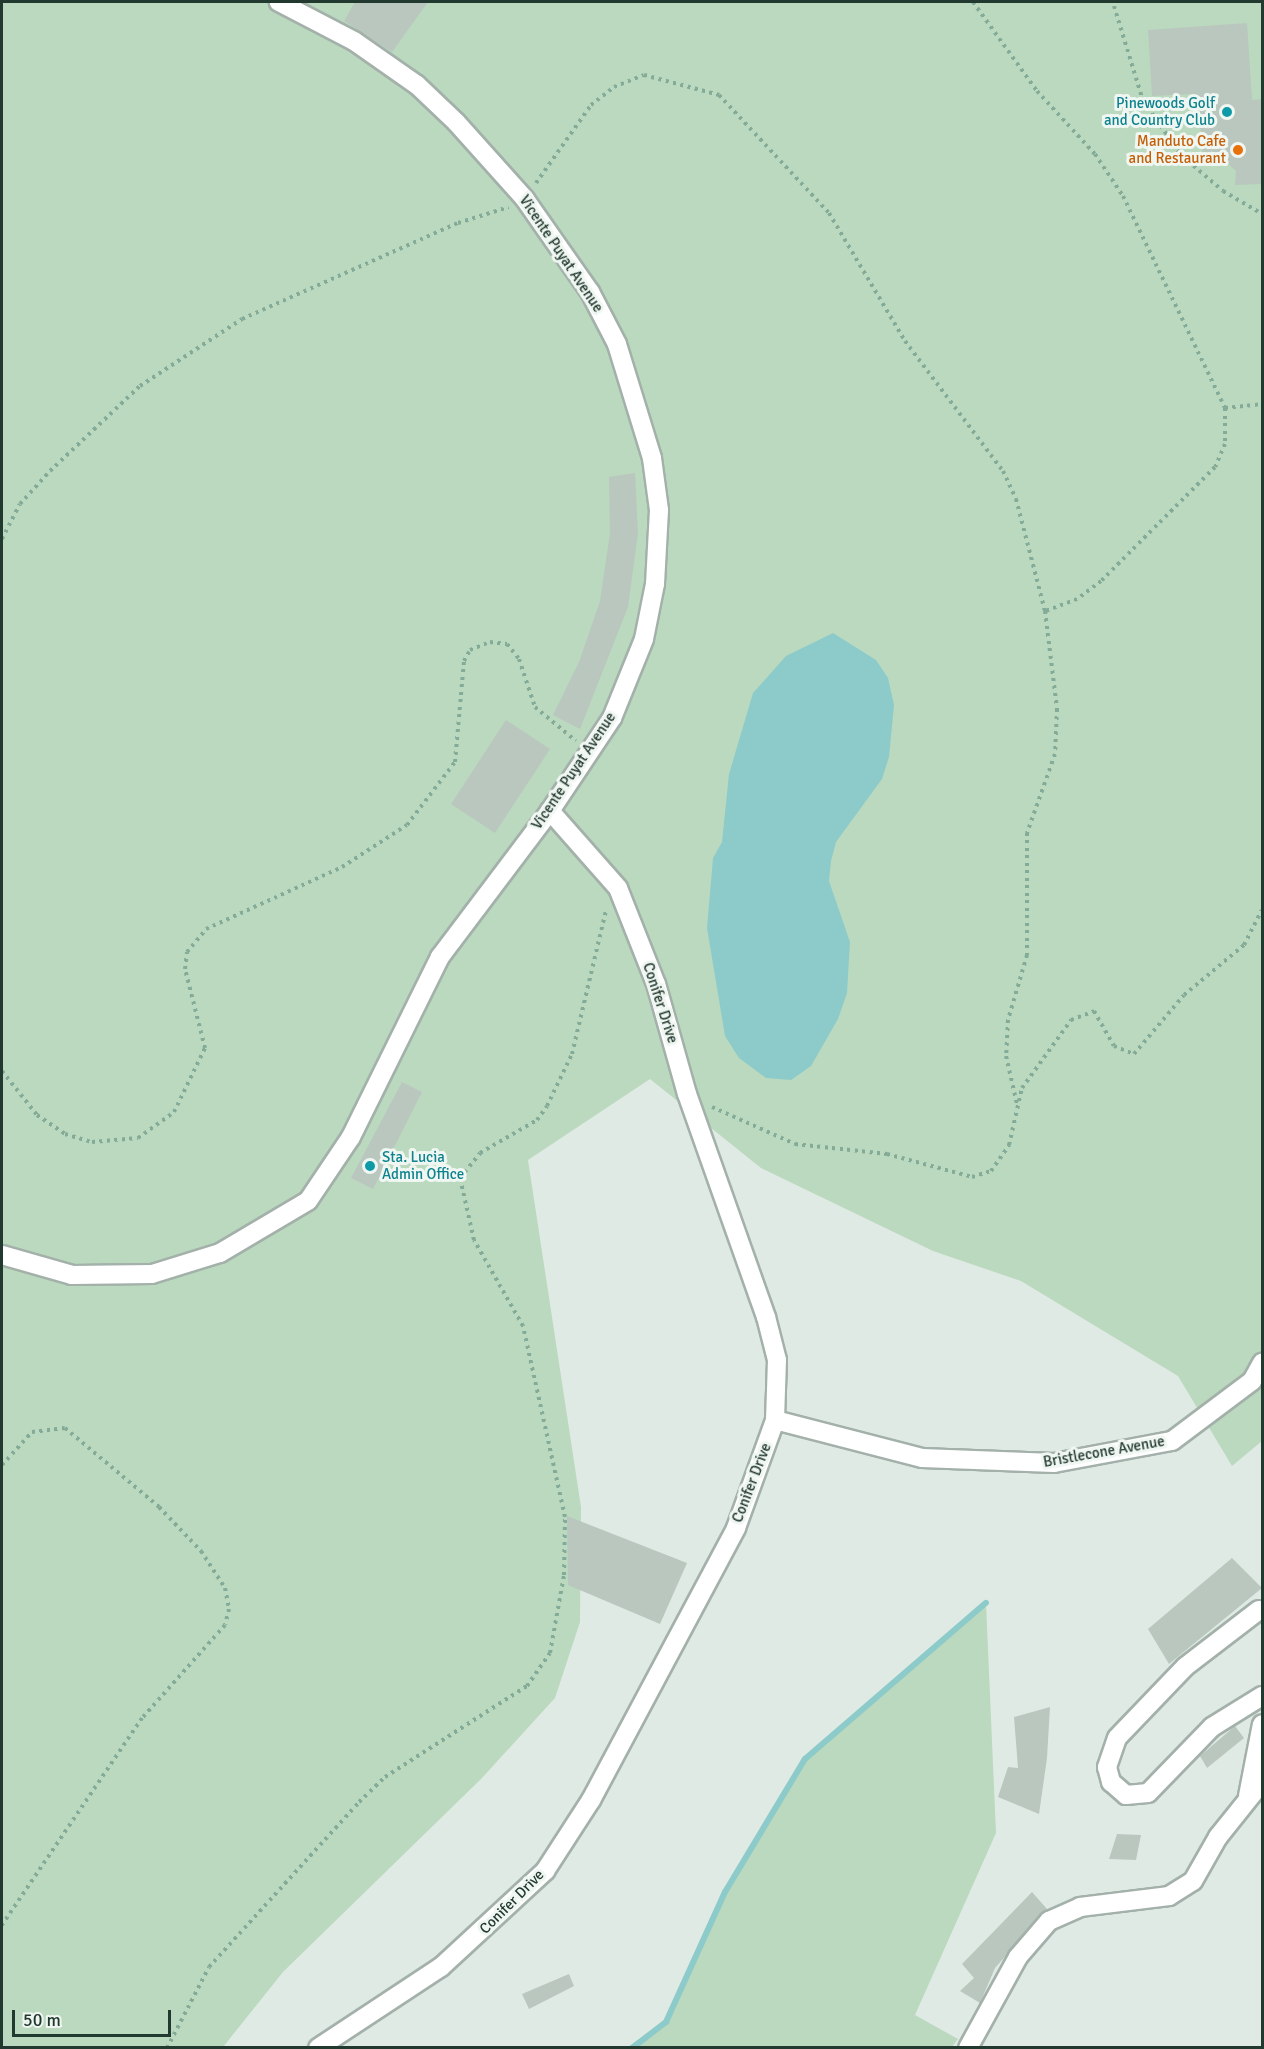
<!DOCTYPE html>
<html>
<head>
<meta charset="utf-8">
<style>
  body { margin:0 }
  #map { position:relative; width:1264px; height:2049px; overflow:hidden; background:#e0eae4; font-family:Signika,sans-serif }
  div>[style] { position:absolute }
  .green>* { inset:0; background:#bbd9be }
  .water>* { inset:0; background:#8ccbca }
  .stream>* { height:6px; margin:-3px; padding:0 3px; transform-origin:3px; border-radius:3px; background:#8ccbca }
  .building>* { inset:0; background:#b9c7bf }
  .path>* { height:4px; margin-top:-2px; transform-origin:0; background:repeating-linear-gradient(90deg,#83ab98 0 3px,transparent 0 7.5px) }
  .roads { filter:drop-shadow(2px 0 #a3b1aa) drop-shadow(-2px 0 #a3b1aa) drop-shadow(0 2px #a3b1aa) drop-shadow(0 -2px #a3b1aa) }
  .street>* { height:18px; margin:-9px; padding:0 9px; transform-origin:9px; border-radius:9px; background:#fff }
  .dots>* { width:16px; height:16px; translate:-50% -50%; box-sizing:border-box; border:3px solid #f0f7f2; border-radius:50% }
  span { translate:-50% -50%; white-space:nowrap; text-align:center; line-height:1.15; -webkit-text-stroke:6px #f0f7f2; paint-order:stroke }
  .culture-label { font-size:15px; color:#0d838f }
  .right { translate:-100% -50%; text-align:right }
  .left { translate:0 -50%; text-align:left }
  .food-label { font-size:15px; color:#c56008 }
  .street-label { font-size:15px; color:#22392f }
  .frame { position:absolute; inset:0; border:3px solid #22392f; pointer-events:none }
  .scale { position:absolute; left:12px; top:2010px; width:159px; height:27px; box-sizing:border-box; border:3px solid #22392f; border-top:0; padding-left:8px; font-size:18px; line-height:21px; white-space:nowrap; color:#22392f; -webkit-text-stroke:4px #f0f7f2; paint-order:stroke }
</style>
</head>
<body>
<div id="map">
  <div class="green">
    <div style="clip-path:polygon(2px 2px,1262px 2px,1262px 1441px,1232px 1466px,1178px 1376px,1021px 1281px,933px 1251px,761px 1168px,650px 1079px,528px 1160px,581px 1507px,580px 1622px,555px 1698px,482px 1778px,283px 1972px,223px 2047px,2px 2048px)"></div>
    <div style="clip-path:polygon(986px 1603px,996px 1833px,915px 2015px,958px 2039px,952px 2047px,632px 2047px,666px 2022px,725px 1892px,805px 1759px)"></div>
  </div>
  <div class="water">
    <div style="clip-path:polygon(833px 633px,876px 660px,888px 678px,894px 705px,889px 757px,882px 779px,836px 842px,831px 861px,829px 881px,850px 942px,847px 993px,838px 1019px,811px 1066px,791px 1080px,766px 1078px,739px 1058px,725px 1036px,707px 928px,713px 858px,722px 842px,729px 774px,753px 693px,786px 656px)"></div>
  </div>
  <div class="stream">
    <div style="left:632px;top:2048px;width:43px;rotate:-37.4deg"></div>
    <div style="left:666px;top:2022px;width:143px;rotate:-65.6deg"></div>
    <div style="left:725px;top:1892px;width:155px;rotate:-59deg"></div>
    <div style="left:805px;top:1759px;width:239px;rotate:-40.8deg"></div>
  </div>
  <div class="building">
    <div style="clip-path:polygon(355px 2px,428px 2px,392px 52px,344px 21px)"></div>
    <div style="clip-path:polygon(1247px 23px,1252px 100px,1263px 99px,1263px 184px,1235px 185px,1236px 171px,1217px 154px,1203px 155px,1200px 124px,1192px 125px,1190px 94px,1152px 96px,1148px 30px)"></div>
    <div style="clip-path:polygon(635px 473px,638px 533px,628px 607px,580px 729px,553px 715px,579px 662px,600px 601px,610px 533px,609px 477px)"></div>
    <div style="clip-path:polygon(506px 720px,550px 749px,495px 833px,451px 804px)"></div>
    <div style="clip-path:polygon(402px 1082px,422px 1092px,373px 1189px,351px 1178px)"></div>
    <div style="clip-path:polygon(567px 1516px,687px 1563px,660px 1624px,568px 1585px)"></div>
    <div style="clip-path:polygon(1232px 1558px,1262px 1588px,1169px 1664px,1148px 1629px)"></div>
    <div style="clip-path:polygon(1050px 1707px,1047px 1758px,1039px 1814px,998px 1797px,1008px 1767px,1018px 1768px,1014px 1717px)"></div>
    <div style="clip-path:polygon(1235px 1726px,1244px 1738px,1207px 1768px,1200px 1756px)"></div>
    <div style="clip-path:polygon(1117px 1834px,1141px 1835px,1136px 1860px,1109px 1859px)"></div>
    <div style="clip-path:polygon(1032px 1892px,1047px 1909px,995px 1968px,980px 2003px,960px 1991px,974px 1978px,962px 1964px)"></div>
    <div style="clip-path:polygon(569px 1974px,574px 1986px,529px 2009px,522px 1994px)"></div>
  </div>
  <div class="path">
    <div style="left:973px;top:2px;width:110px;rotate:54.3deg"></div>
    <div style="left:1037px;top:91px;width:86px;rotate:47.4deg"></div>
    <div style="left:1095px;top:154px;width:50px;rotate:56.3deg"></div>
    <div style="left:1123px;top:196px;width:235px;rotate:64.3deg"></div>
    <div style="left:1225px;top:408px;width:36px;rotate:90deg"></div>
    <div style="left:1225px;top:444px;width:25px;rotate:113deg"></div>
    <div style="left:1215px;top:467px;width:161px;rotate:135deg"></div>
    <div style="left:1101px;top:581px;width:30px;rotate:143deg"></div>
    <div style="left:1077px;top:599px;width:34px;rotate:159deg"></div>
    <div style="left:1114px;top:6px;width:99px;rotate:73deg"></div>
    <div style="left:1143px;top:101px;width:67px;rotate:54.7deg"></div>
    <div style="left:1182px;top:156px;width:54px;rotate:40.5deg"></div>
    <div style="left:1223px;top:191px;width:45px;rotate:30.5deg"></div>
    <div style="left:536px;top:183px;width:95px;rotate:-54.8deg"></div>
    <div style="left:591px;top:105px;width:29px;rotate:-38deg"></div>
    <div style="left:614px;top:87px;width:32px;rotate:-22deg"></div>
    <div style="left:644px;top:75px;width:78px;rotate:14.9deg"></div>
    <div style="left:719px;top:95px;width:161px;rotate:47deg"></div>
    <div style="left:829px;top:213px;width:149px;rotate:59.3deg"></div>
    <div style="left:905px;top:341px;width:163px;rotate:53deg"></div>
    <div style="left:1003px;top:471px;width:31px;rotate:65deg"></div>
    <div style="left:1016px;top:499px;width:116px;rotate:75.5deg"></div>
    <div style="left:1045px;top:611px;width:99px;rotate:83deg"></div>
    <div style="left:1057px;top:709px;width:45px;rotate:92.5deg"></div>
    <div style="left:1055px;top:754px;width:84px;rotate:109.5deg"></div>
    <div style="left:1027px;top:833px;width:122px;rotate:90deg"></div>
    <div style="left:1027px;top:955px;width:68px;rotate:106.3deg"></div>
    <div style="left:1008px;top:1020px;width:36px;rotate:93deg"></div>
    <div style="left:1006px;top:1056px;width:49px;rotate:77.1deg"></div>
    <div style="left:1225px;top:408px;width:37px;rotate:-6deg"></div>
    <div style="left:2px;top:539px;width:39px;rotate:-63deg"></div>
    <div style="left:20px;top:504px;width:45px;rotate:-47.7deg"></div>
    <div style="left:50px;top:471px;width:124px;rotate:-43.4deg"></div>
    <div style="left:140px;top:386px;width:122px;rotate:-33.3deg"></div>
    <div style="left:242px;top:319px;width:236px;rotate:-24deg"></div>
    <div style="left:458px;top:223px;width:53px;rotate:-17.4deg"></div>
    <div style="left:2px;top:1071px;width:56px;rotate:51.5deg"></div>
    <div style="left:37px;top:1115px;width:34px;rotate:34deg"></div>
    <div style="left:65px;top:1134px;width:28px;rotate:17deg"></div>
    <div style="left:92px;top:1142px;width:46px;rotate:-5deg"></div>
    <div style="left:138px;top:1138px;width:44px;rotate:-35.8deg"></div>
    <div style="left:174px;top:1112px;width:71px;rotate:-64.2deg"></div>
    <div style="left:205px;top:1048px;width:81px;rotate:-104.2deg"></div>
    <div style="left:185px;top:969px;width:17px;rotate:-83deg"></div>
    <div style="left:187px;top:952px;width:30px;rotate:-50deg"></div>
    <div style="left:206px;top:929px;width:149px;rotate:-24.5deg"></div>
    <div style="left:342px;top:867px;width:77px;rotate:-32.9deg"></div>
    <div style="left:407px;top:825px;width:79px;rotate:-52.7deg"></div>
    <div style="left:455px;top:762px;width:101px;rotate:-84.9deg"></div>
    <div style="left:464px;top:661px;width:13px;rotate:-61deg"></div>
    <div style="left:470px;top:650px;width:22px;rotate:-22deg"></div>
    <div style="left:490px;top:642px;width:17px;rotate:7deg"></div>
    <div style="left:507px;top:644px;width:19px;rotate:51deg"></div>
    <div style="left:519px;top:659px;width:51px;rotate:71.6deg"></div>
    <div style="left:535px;top:707px;width:53px;rotate:39.7deg"></div>
    <div style="left:712px;top:1107px;width:91px;rotate:24deg"></div>
    <div style="left:795px;top:1144px;width:93px;rotate:6.2deg"></div>
    <div style="left:887px;top:1154px;width:88px;rotate:15.1deg"></div>
    <div style="left:972px;top:1177px;width:20px;rotate:-18deg"></div>
    <div style="left:991px;top:1171px;width:32px;rotate:-55deg"></div>
    <div style="left:1009px;top:1145px;width:58px;rotate:-77.2deg"></div>
    <div style="left:1022px;top:1088px;width:84px;rotate:-54.2deg"></div>
    <div style="left:1071px;top:1020px;width:25px;rotate:-21deg"></div>
    <div style="left:1094px;top:1011px;width:40px;rotate:60.3deg"></div>
    <div style="left:1114px;top:1046px;width:22px;rotate:22deg"></div>
    <div style="left:1134px;top:1054px;width:77px;rotate:-49.7deg"></div>
    <div style="left:1184px;top:995px;width:78px;rotate:-39.8deg"></div>
    <div style="left:1244px;top:945px;width:39px;rotate:-63deg"></div>
    <div style="left:2px;top:1465px;width:45px;rotate:-47.7deg"></div>
    <div style="left:32px;top:1432px;width:33px;rotate:-7deg"></div>
    <div style="left:65px;top:1428px;width:123px;rotate:40deg"></div>
    <div style="left:159px;top:1507px;width:61px;rotate:46.3deg"></div>
    <div style="left:201px;top:1551px;width:44px;rotate:57deg"></div>
    <div style="left:225px;top:1588px;width:21px;rotate:79deg"></div>
    <div style="left:229px;top:1609px;width:16px;rotate:104deg"></div>
    <div style="left:225px;top:1625px;width:125px;rotate:131.7deg"></div>
    <div style="left:142px;top:1718px;width:250px;rotate:124.1deg"></div>
    <div style="left:167px;top:2048px;width:91px;rotate:-62.6deg"></div>
    <div style="left:209px;top:1967px;width:223px;rotate:-47.7deg"></div>
    <div style="left:359px;top:1802px;width:36px;rotate:-44deg"></div>
    <div style="left:385px;top:1777px;width:169px;rotate:-32.7deg"></div>
    <div style="left:527px;top:1686px;width:40px;rotate:-55.1deg"></div>
    <div style="left:550px;top:1653px;width:79px;rotate:-79.8deg"></div>
    <div style="left:564px;top:1575px;width:58px;rotate:-89deg"></div>
    <div style="left:565px;top:1517px;width:196px;rotate:-102.4deg"></div>
    <div style="left:523px;top:1326px;width:99px;rotate:-119.7deg"></div>
    <div style="left:474px;top:1240px;width:64px;rotate:-102.7deg"></div>
    <div style="left:460px;top:1178px;width:32px;rotate:-51deg"></div>
    <div style="left:480px;top:1153px;width:66px;rotate:-30.1deg"></div>
    <div style="left:537px;top:1120px;width:17px;rotate:-54deg"></div>
    <div style="left:547px;top:1106px;width:58px;rotate:-64.3deg"></div>
    <div style="left:572px;top:1054px;width:148px;rotate:-76.7deg"></div>
  </div>
  <div class="roads">
    <div class="street">
      <div style="left:2px;top:1255px;width:73px;rotate:15.9deg"></div>
      <div style="left:72px;top:1275px;width:80px;rotate:-0.7deg"></div>
      <div style="left:152px;top:1274px;width:71px;rotate:-17.2deg"></div>
      <div style="left:220px;top:1253px;width:102px;rotate:-30.6deg"></div>
      <div style="left:308px;top:1201px;width:77px;rotate:-56.1deg"></div>
      <div style="left:351px;top:1137px;width:201px;rotate:-63.7deg"></div>
      <div style="left:440px;top:957px;width:183px;rotate:-53deg"></div>
      <div style="left:550px;top:811px;width:112px;rotate:-56.3deg"></div>
      <div style="left:612px;top:718px;width:85px;rotate:-67.9deg"></div>
      <div style="left:644px;top:639px;width:56px;rotate:-78.7deg"></div>
      <div style="left:655px;top:584px;width:74px;rotate:-86.9deg"></div>
      <div style="left:659px;top:510px;width:52px;rotate:-97.7deg"></div>
      <div style="left:652px;top:458px;width:119px;rotate:-107.1deg"></div>
      <div style="left:617px;top:344px;width:59px;rotate:-117.4deg"></div>
      <div style="left:590px;top:292px;width:113px;rotate:-125deg"></div>
      <div style="left:525px;top:199px;width:103px;rotate:-131.9deg"></div>
      <div style="left:456px;top:122px;width:54px;rotate:-136.5deg"></div>
      <div style="left:417px;top:85px;width:77px;rotate:-145.1deg"></div>
      <div style="left:354px;top:41px;width:85px;rotate:-152.5deg"></div>
      <div style="left:775px;top:1420px;width:152px;rotate:14.5deg"></div>
      <div style="left:922px;top:1458px;width:132px;rotate:2.2deg"></div>
      <div style="left:1054px;top:1463px;width:120px;rotate:-10.6deg"></div>
      <div style="left:1172px;top:1441px;width:100px;rotate:-36.9deg"></div>
      <div style="left:1252px;top:1381px;width:21px;rotate:-61deg"></div>
      <div style="left:1259px;top:1610px;width:93px;rotate:142.4deg"></div>
      <div style="left:1185px;top:1667px;width:98px;rotate:133.8deg"></div>
      <div style="left:1117px;top:1738px;width:31px;rotate:109deg"></div>
      <div style="left:1107px;top:1767px;width:16px;rotate:75deg"></div>
      <div style="left:1111px;top:1782px;width:20px;rotate:41deg"></div>
      <div style="left:1126px;top:1795px;width:22px;rotate:-5deg"></div>
      <div style="left:1148px;top:1793px;width:92px;rotate:-45.9deg"></div>
      <div style="left:1212px;top:1727px;width:59px;rotate:-31.8deg"></div>
      <div style="left:1248px;top:1796px;width:73px;rotate:-79deg"></div>
      <div style="left:318px;top:2048px;width:147px;rotate:-33.4deg"></div>
      <div style="left:441px;top:1967px;width:142px;rotate:-42.7deg"></div>
      <div style="left:545px;top:1871px;width:85px;rotate:-57.1deg"></div>
      <div style="left:591px;top:1800px;width:308px;rotate:-61.9deg"></div>
      <div style="left:736px;top:1528px;width:115px;rotate:-70.1deg"></div>
      <div style="left:775px;top:1420px;width:60px;rotate:-88.1deg"></div>
      <div style="left:777px;top:1360px;width:44px;rotate:-104.3deg"></div>
      <div style="left:766px;top:1317px;width:237px;rotate:-109.5deg"></div>
      <div style="left:687px;top:1094px;width:114px;rotate:-105.7deg"></div>
      <div style="left:656px;top:984px;width:103px;rotate:-111.6deg"></div>
      <div style="left:618px;top:888px;width:103px;rotate:-131.4deg"></div>
      <div style="left:968px;top:2048px;width:104px;rotate:-61.2deg"></div>
      <div style="left:1018px;top:1957px;width:48px;rotate:-49.3deg"></div>
      <div style="left:1049px;top:1921px;width:34px;rotate:-24deg"></div>
      <div style="left:1080px;top:1907px;width:90px;rotate:-7deg"></div>
      <div style="left:1169px;top:1896px;width:28px;rotate:-32deg"></div>
      <div style="left:1193px;top:1881px;width:51px;rotate:-60.4deg"></div>
      <div style="left:1218px;top:1837px;width:70px;rotate:-51.3deg"></div>
    </div>
  </div>
  <div class="dots">
    <div style="left:1227px;top:112px;background:#0f9aa8"></div>
    <div style="left:1238px;top:150px;background:#e8710a"></div>
    <div style="left:370px;top:1166px;background:#0f9aa8"></div>
  </div>
  <div class="culture-label">
    <span class="right" style="left:1215px;top:112px">Pinewoods Golf<br>and Country Club</span>
    <span class="left" style="left:382px;top:1166px">Sta. Lucia<br>Admin Office</span>
  </div>
  <div class="food-label">
    <span class="right" style="left:1226px;top:150px">Manduto Cafe<br>and Restaurant</span>
  </div>
  <div class="street-label">
    <span style="left:561px;top:254px;rotate:56deg">Vicente Puyat Avenue</span>
    <span style="left:574px;top:771px;rotate:-56deg">Vicente Puyat Avenue</span>
    <span style="left:660px;top:1003px;rotate:72deg">Conifer Drive</span>
    <span style="left:1104px;top:1452px;rotate:-10deg">Bristlecone Avenue</span>
    <span style="left:752px;top:1483px;rotate:-69deg">Conifer Drive</span>
    <span style="left:512px;top:1902px;rotate:-45deg">Conifer Drive</span>
  </div>
  <div class="frame"></div>
  <div class="scale">50 m</div>
</div>
</body>
</html>
